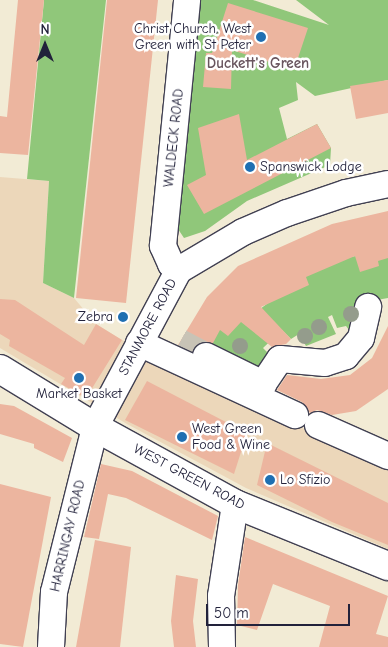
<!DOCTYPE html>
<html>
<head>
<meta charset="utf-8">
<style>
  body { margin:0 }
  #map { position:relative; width:388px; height:647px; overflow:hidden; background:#f2ebd5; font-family:"Comic Neue",sans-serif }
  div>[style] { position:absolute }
  .built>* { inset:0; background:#ecd7ba }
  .green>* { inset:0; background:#90c77a }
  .building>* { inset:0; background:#ecb59f }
  .minor-tunnel>* { height:26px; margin-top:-13px; transform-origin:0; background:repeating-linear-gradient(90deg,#c8c3b6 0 26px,transparent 0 39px) }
  .roads { filter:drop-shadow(1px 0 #414052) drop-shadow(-1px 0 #414052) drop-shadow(0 1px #414052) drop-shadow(0 -1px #414052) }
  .minor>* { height:26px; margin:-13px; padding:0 13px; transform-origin:13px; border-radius:13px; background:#fff }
  .major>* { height:28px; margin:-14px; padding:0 14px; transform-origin:14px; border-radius:14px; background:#fff }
  .trees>* { width:16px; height:16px; margin:-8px; border-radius:50%; background:#949c8c }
  .dots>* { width:14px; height:14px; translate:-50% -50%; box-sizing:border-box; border:2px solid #fff; border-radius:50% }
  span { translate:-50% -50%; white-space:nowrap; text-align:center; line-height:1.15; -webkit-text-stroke:5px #fff; paint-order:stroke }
  .poi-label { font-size:14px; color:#22223b }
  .right { translate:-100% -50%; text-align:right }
  .left { translate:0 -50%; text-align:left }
  .street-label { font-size:14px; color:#22223b }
  .neighbourhood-label { font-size:15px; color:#69555e; font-weight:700 }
  .north { position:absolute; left:20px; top:20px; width:50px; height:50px; -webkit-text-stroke:4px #fff; paint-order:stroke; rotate:0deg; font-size:14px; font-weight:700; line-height:20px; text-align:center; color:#22223b }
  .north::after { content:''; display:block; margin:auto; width:18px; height:22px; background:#22223b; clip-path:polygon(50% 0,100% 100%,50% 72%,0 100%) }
  .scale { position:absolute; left:206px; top:604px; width:144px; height:22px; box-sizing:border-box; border:2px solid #22223b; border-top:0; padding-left:6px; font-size:15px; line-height:18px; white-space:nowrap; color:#22223b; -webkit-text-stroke:4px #fff; paint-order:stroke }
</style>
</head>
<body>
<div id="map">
  <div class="built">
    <div style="clip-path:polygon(0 177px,49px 181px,43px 283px,74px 298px,96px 324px,122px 340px,388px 470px,388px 549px,246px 488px,127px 424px,0 348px)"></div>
  </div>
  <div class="green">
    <div style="clip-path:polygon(44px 0,106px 0,74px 298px,43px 283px,49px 181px,27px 179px)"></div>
    <div style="clip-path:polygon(199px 0,253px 0,329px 25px,296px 0,388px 0,388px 80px,315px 96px,296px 82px,298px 100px,279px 108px,287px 139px,317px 124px,331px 148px,330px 165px,247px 201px,205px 231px,184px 238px,178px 229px)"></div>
    <div style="clip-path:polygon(388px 250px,388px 298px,360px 303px,359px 327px,349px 330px,346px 326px,337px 328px,332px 315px,328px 317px,336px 334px,306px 346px,299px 334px,291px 339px,282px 330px,263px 348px,272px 357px,262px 376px,209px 351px,216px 330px,252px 315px,303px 277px,345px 258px)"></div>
  </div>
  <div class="building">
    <div style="clip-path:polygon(18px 0,44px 0,28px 155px,0 153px,0 116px,7px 117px)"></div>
    <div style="clip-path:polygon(107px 0,158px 0,126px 303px,76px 298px)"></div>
    <div style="clip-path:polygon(228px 3px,308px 28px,294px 70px,232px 50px,231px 89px,203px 87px,206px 53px,212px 53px)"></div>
    <div style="clip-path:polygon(388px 80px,388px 113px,356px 119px,350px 86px)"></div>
    <div style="clip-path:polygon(239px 114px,247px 160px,317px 124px,331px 148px,204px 214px,187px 185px,206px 175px,198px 128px)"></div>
    <div style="clip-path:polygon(388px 211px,388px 258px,378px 261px,379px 266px,360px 272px,355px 256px,306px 277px,309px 285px,261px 307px,291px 339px,286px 344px,272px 347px,241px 322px,228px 336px,220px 330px,213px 343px,198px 343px,192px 351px,178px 345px,207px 297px,238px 266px,332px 224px)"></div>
    <div style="clip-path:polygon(0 299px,15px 300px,84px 345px,96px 324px,122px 340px,86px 398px,61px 384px,65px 378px,9px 346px,10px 340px,0 334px)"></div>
    <div style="clip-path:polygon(388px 326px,388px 389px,356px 411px,332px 415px,317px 410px,310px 413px,302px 402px,277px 390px,287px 375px,321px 379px,350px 375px,372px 358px)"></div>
    <div style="clip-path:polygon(147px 381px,247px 433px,234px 474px,125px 420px)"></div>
    <div style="clip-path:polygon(0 404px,14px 406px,72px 438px,63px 462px,34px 448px,34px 444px,0 434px)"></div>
    <div style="clip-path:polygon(267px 443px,388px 503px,388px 545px,332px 522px,257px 485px)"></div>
    <div style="clip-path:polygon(101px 464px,132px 471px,218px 516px,212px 540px,126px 498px,108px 494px,99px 539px,84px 537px)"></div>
    <div style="clip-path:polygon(0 484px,51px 497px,23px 647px,0 644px)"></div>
    <div style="clip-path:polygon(245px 537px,388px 596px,376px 634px,388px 637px,388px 647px,319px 647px,330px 606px,273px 584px,257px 630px,237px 625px,238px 585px)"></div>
    <div style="clip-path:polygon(95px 540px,131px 547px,120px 647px,76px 647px)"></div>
    <div style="clip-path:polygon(176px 575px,198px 579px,193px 621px,196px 647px,174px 647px,171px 621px)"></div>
  </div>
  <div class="minor-tunnel">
    <div style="left:180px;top:342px;width:30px;rotate:28deg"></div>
  </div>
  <div class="roads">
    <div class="minor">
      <div style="left:179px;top:270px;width:10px;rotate:-143deg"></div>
      <div style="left:171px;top:264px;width:20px;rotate:-114deg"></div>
      <div style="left:163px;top:246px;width:247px;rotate:-84.4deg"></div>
      <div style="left:139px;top:343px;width:172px;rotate:24.8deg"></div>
      <div style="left:206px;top:356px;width:64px;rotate:26.2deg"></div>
      <div style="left:263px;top:384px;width:30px;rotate:-56deg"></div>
      <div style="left:280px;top:359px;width:45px;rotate:5.1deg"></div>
      <div style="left:325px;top:363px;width:22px;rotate:-18deg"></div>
      <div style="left:346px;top:356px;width:23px;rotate:-50deg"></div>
      <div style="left:361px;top:338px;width:32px;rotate:-77deg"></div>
      <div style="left:318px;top:425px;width:77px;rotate:23.9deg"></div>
      <div style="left:51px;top:647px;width:55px;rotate:-86.9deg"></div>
      <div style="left:54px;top:592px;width:170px;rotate:-76deg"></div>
      <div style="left:95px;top:427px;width:178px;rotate:-61.9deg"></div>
      <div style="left:179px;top:270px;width:74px;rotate:-30.7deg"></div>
      <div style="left:243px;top:232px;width:48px;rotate:-23.4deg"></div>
      <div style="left:287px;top:213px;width:62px;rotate:-18.7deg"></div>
      <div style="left:346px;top:193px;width:43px;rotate:-12.1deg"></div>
      <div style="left:222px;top:647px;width:51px;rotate:-91.1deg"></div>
      <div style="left:221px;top:596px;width:93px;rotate:-81.3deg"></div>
    </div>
    <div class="major">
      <div style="left:0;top:369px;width:111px;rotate:31.4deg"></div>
      <div style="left:95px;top:427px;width:160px;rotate:28.8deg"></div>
      <div style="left:235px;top:504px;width:165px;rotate:22.1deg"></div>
    </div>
  </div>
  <div class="trees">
    <div style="left:351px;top:314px"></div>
    <div style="left:319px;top:327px"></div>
    <div style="left:305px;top:336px"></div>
    <div style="left:240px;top:346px"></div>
  </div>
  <div class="dots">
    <div style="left:261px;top:37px;background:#1f6fb2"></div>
    <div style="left:250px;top:167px;background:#1f6fb2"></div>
    <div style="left:123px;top:317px;background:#1f6fb2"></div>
    <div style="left:79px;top:378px;background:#1f6fb2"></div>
    <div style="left:182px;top:437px;background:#1f6fb2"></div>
    <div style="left:270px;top:480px;background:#1f6fb2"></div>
  </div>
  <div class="poi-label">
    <span class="right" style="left:251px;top:37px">Christ Church, West<br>Green with St Peter</span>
    <span class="left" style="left:260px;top:167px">Spanswick Lodge</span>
    <span class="right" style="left:113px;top:317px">Zebra</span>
    <span style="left:79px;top:394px">Market Basket</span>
    <span class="left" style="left:192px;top:437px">West Green<br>Food &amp; Wine</span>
    <span class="left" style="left:280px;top:480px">Lo Sfizio</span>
  </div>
  <div class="street-label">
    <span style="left:174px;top:138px;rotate:-84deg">WALDECK ROAD</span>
    <span style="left:148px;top:327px;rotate:-62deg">STANMORE ROAD</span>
    <span style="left:189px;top:477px;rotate:28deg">WEST GREEN ROAD</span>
    <span style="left:68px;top:536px;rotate:-77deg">HARRINGAY ROAD</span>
  </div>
  <div class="neighbourhood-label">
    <span style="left:258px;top:64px">Duckett's Green</span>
  </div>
  <div class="north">N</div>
  <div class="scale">50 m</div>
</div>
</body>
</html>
